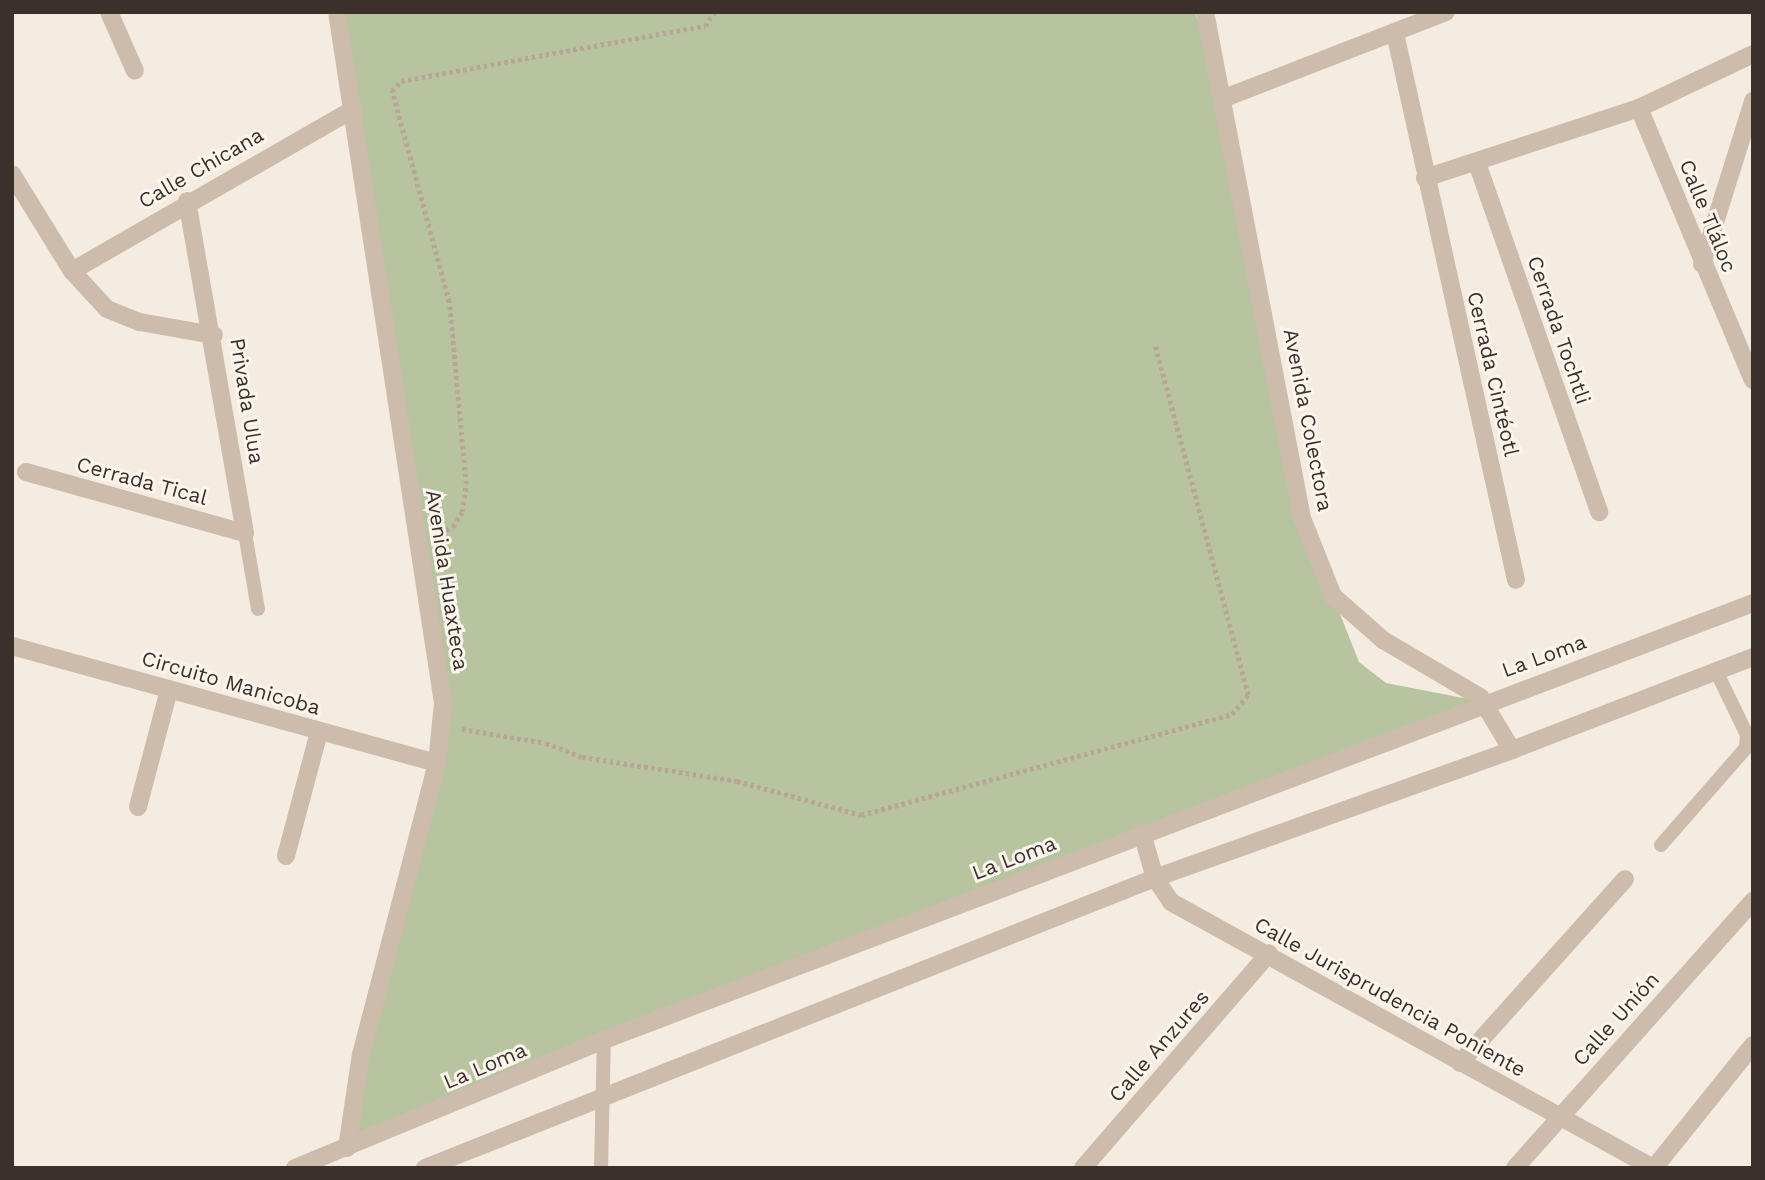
<!DOCTYPE html>
<html>
<head>
<meta charset="utf-8">
<style>
  body { margin:0 }
  #map { position:relative; width:1765px; height:1180px; overflow:hidden; background:#f4ebe1; font-family:"Work Sans",sans-serif }
  div>[style] { position:absolute }
  .green>* { inset:0; background:#b8c4a0 }
  .path>* { height:4.5px; margin-top:-2.25px; transform-origin:0; background:repeating-linear-gradient(90deg,#b9a596 0 3.5px,transparent 0 7px) }
  .service>* { height:14px; margin:-7px; padding:0 7px; transform-origin:7px; border-radius:7px; background:#cdbbac }
  .minor>* { height:18px; margin:-9px; padding:0 9px; transform-origin:9px; border-radius:9px; background:#cdbbac }
  .tertiary>* { height:18px; margin:-9px; padding:0 9px; transform-origin:9px; border-radius:9px; background:#cdbbac }
  span { translate:-50% -50%; white-space:nowrap; text-align:center; line-height:1.15; -webkit-text-stroke:6px #fbf5ee; paint-order:stroke }
  .street-label { font-size:21px; color:#3b302b }
  .frame { position:absolute; inset:0; border:14px solid #3b302b; pointer-events:none }
</style>
</head>
<body>
<div id="map">
  <div class="green">
    <div style="clip-path:polygon(337px 12px,1195px 12px,1222px 99px,1302px 518px,1359px 662px,1386px 683px,1484px 702px,347px 1148px,443px 703px)"></div>
  </div>
  <div class="path">
    <div style="left:439px;top:532px;width:15px;rotate:-20deg"></div>
    <div style="left:453px;top:527px;width:17px;rotate:-59deg"></div>
    <div style="left:462px;top:512px;width:28px;rotate:-82deg"></div>
    <div style="left:466px;top:484px;width:183px;rotate:-95.3deg"></div>
    <div style="left:449px;top:302px;width:219px;rotate:-105.1deg"></div>
    <div style="left:392px;top:91px;width:13px;rotate:-48deg"></div>
    <div style="left:401px;top:81px;width:309px;rotate:-10.3deg"></div>
    <div style="left:705px;top:26px;width:17px;rotate:-57deg"></div>
    <div style="left:462px;top:729px;width:85px;rotate:9.5deg"></div>
    <div style="left:546px;top:743px;width:39px;rotate:21deg"></div>
    <div style="left:582px;top:757px;width:157px;rotate:8.8deg"></div>
    <div style="left:737px;top:781px;width:129px;rotate:15.3deg"></div>
    <div style="left:861px;top:815px;width:385px;rotate:-15.2deg"></div>
    <div style="left:1232px;top:714px;width:25px;rotate:-50deg"></div>
    <div style="left:1248px;top:695px;width:362px;rotate:-104.9deg"></div>
  </div>
  <div class="service">
    <div style="left:245px;top:533px;width:77px;rotate:80.3deg"></div>
    <div style="left:1661px;top:845px;width:129px;rotate:-48.8deg"></div>
    <div style="left:1746px;top:748px;width:13px;rotate:-86deg"></div>
    <div style="left:1747px;top:735px;width:71px;rotate:-115.8deg"></div>
    <div style="left:601px;top:1168px;width:128px;rotate:-88.7deg"></div>
  </div>
  <div class="minor">
    <div style="left:109px;top:12px;width:64px;rotate:66.2deg"></div>
    <div style="left:1395px;top:33px;width:560px;rotate:77.53deg"></div>
    <div style="left:1222px;top:99px;width:240px;rotate:-21.2deg"></div>
    <div style="left:1639px;top:108px;width:295px;rotate:67.3deg"></div>
    <div style="left:1477px;top:163px;width:370px;rotate:70.7deg"></div>
    <div style="left:12px;top:174px;width:114px;rotate:58.3deg"></div>
    <div style="left:72px;top:271px;width:52px;rotate:47.4deg"></div>
    <div style="left:107px;top:309px;width:35px;rotate:22deg"></div>
    <div style="left:140px;top:322px;width:75px;rotate:10deg"></div>
    <div style="left:1425px;top:178px;width:225px;rotate:-18.1deg"></div>
    <div style="left:1639px;top:108px;width:126px;rotate:-25.3deg"></div>
    <div style="left:1702px;top:264px;width:171px;rotate:-72.6deg"></div>
    <div style="left:72px;top:271px;width:325px;rotate:-29.9deg"></div>
    <div style="left:26px;top:472px;width:227px;rotate:15.6deg"></div>
    <div style="left:245px;top:533px;width:337px;rotate:-99.9deg"></div>
    <div style="left:12px;top:646px;width:441px;rotate:15.4deg"></div>
    <div style="left:138px;top:807px;width:121px;rotate:-75.2deg"></div>
    <div style="left:1142px;top:833px;width:47px;rotate:73.9deg"></div>
    <div style="left:1155px;top:878px;width:29px;rotate:56deg"></div>
    <div style="left:1171px;top:902px;width:551px;rotate:28.89deg"></div>
    <div style="left:286px;top:856px;width:128px;rotate:-75.1deg"></div>
    <div style="left:1460px;top:1063px;width:247px;rotate:-48.1deg"></div>
    <div style="left:425px;top:1168px;width:785px;rotate:-21.67deg"></div>
    <div style="left:1155px;top:878px;width:379px;rotate:-19.7deg"></div>
    <div style="left:1083px;top:1168px;width:284px;rotate:-49.1deg"></div>
    <div style="left:1515px;top:1168px;width:358px;rotate:-48.3deg"></div>
    <div style="left:1654px;top:1168px;width:158px;rotate:-51.2deg"></div>
  </div>
  <div class="tertiary">
    <div style="left:337px;top:12px;width:699px;rotate:81.28deg"></div>
    <div style="left:443px;top:703px;width:60px;rotate:95.7deg"></div>
    <div style="left:437px;top:763px;width:301px;rotate:104.6deg"></div>
    <div style="left:361px;top:1054px;width:95px;rotate:98.5deg"></div>
    <div style="left:1205px;top:12px;width:515px;rotate:79.15deg"></div>
    <div style="left:1302px;top:518px;width:84px;rotate:68.3deg"></div>
    <div style="left:1333px;top:596px;width:67px;rotate:41.3deg"></div>
    <div style="left:1383px;top:640px;width:113px;rotate:30.4deg"></div>
    <div style="left:1480px;top:697px;width:62px;rotate:58.9deg"></div>
    <div style="left:1512px;top:750px;width:258px;rotate:-21.1deg"></div>
    <div style="left:295px;top:1168px;width:334px;rotate:-22.5deg"></div>
    <div style="left:604px;top:1040px;width:1229px;rotate:-20.82deg"></div>
  </div>
  <div class="street-label">
    <span style="left:201px;top:168px;rotate:-30deg">Calle Chicana</span>
    <span style="left:1708px;top:216px;rotate:68deg">Calle Tláloc</span>
    <span style="left:1559px;top:330px;rotate:71deg">Cerrada Tochtli</span>
    <span style="left:1493px;top:374px;rotate:77deg">Cerrada Cintéotl</span>
    <span style="left:247px;top:401px;rotate:81deg">Privada Ulua</span>
    <span style="left:1308px;top:420px;rotate:79deg">Avenida Colectora</span>
    <span style="left:142px;top:481px;rotate:15deg">Cerrada Tical</span>
    <span style="left:447px;top:580px;rotate:81deg">Avenida Huaxteca</span>
    <span style="left:1544px;top:656px;rotate:-20deg">La Loma</span>
    <span style="left:231px;top:683px;rotate:16deg">Circuito Manicoba</span>
    <span style="left:1014px;top:858px;rotate:-21deg">La Loma</span>
    <span style="left:1390px;top:997px;rotate:29deg">Calle Jurisprudencia Poniente</span>
    <span style="left:1616px;top:1019px;rotate:-48deg">Calle Unión</span>
    <span style="left:1159px;top:1046px;rotate:-49deg">Calle Anzures</span>
    <span style="left:485px;top:1066px;rotate:-23deg">La Loma</span>
  </div>
  <div class="frame"></div>
</div>
</body>
</html>
